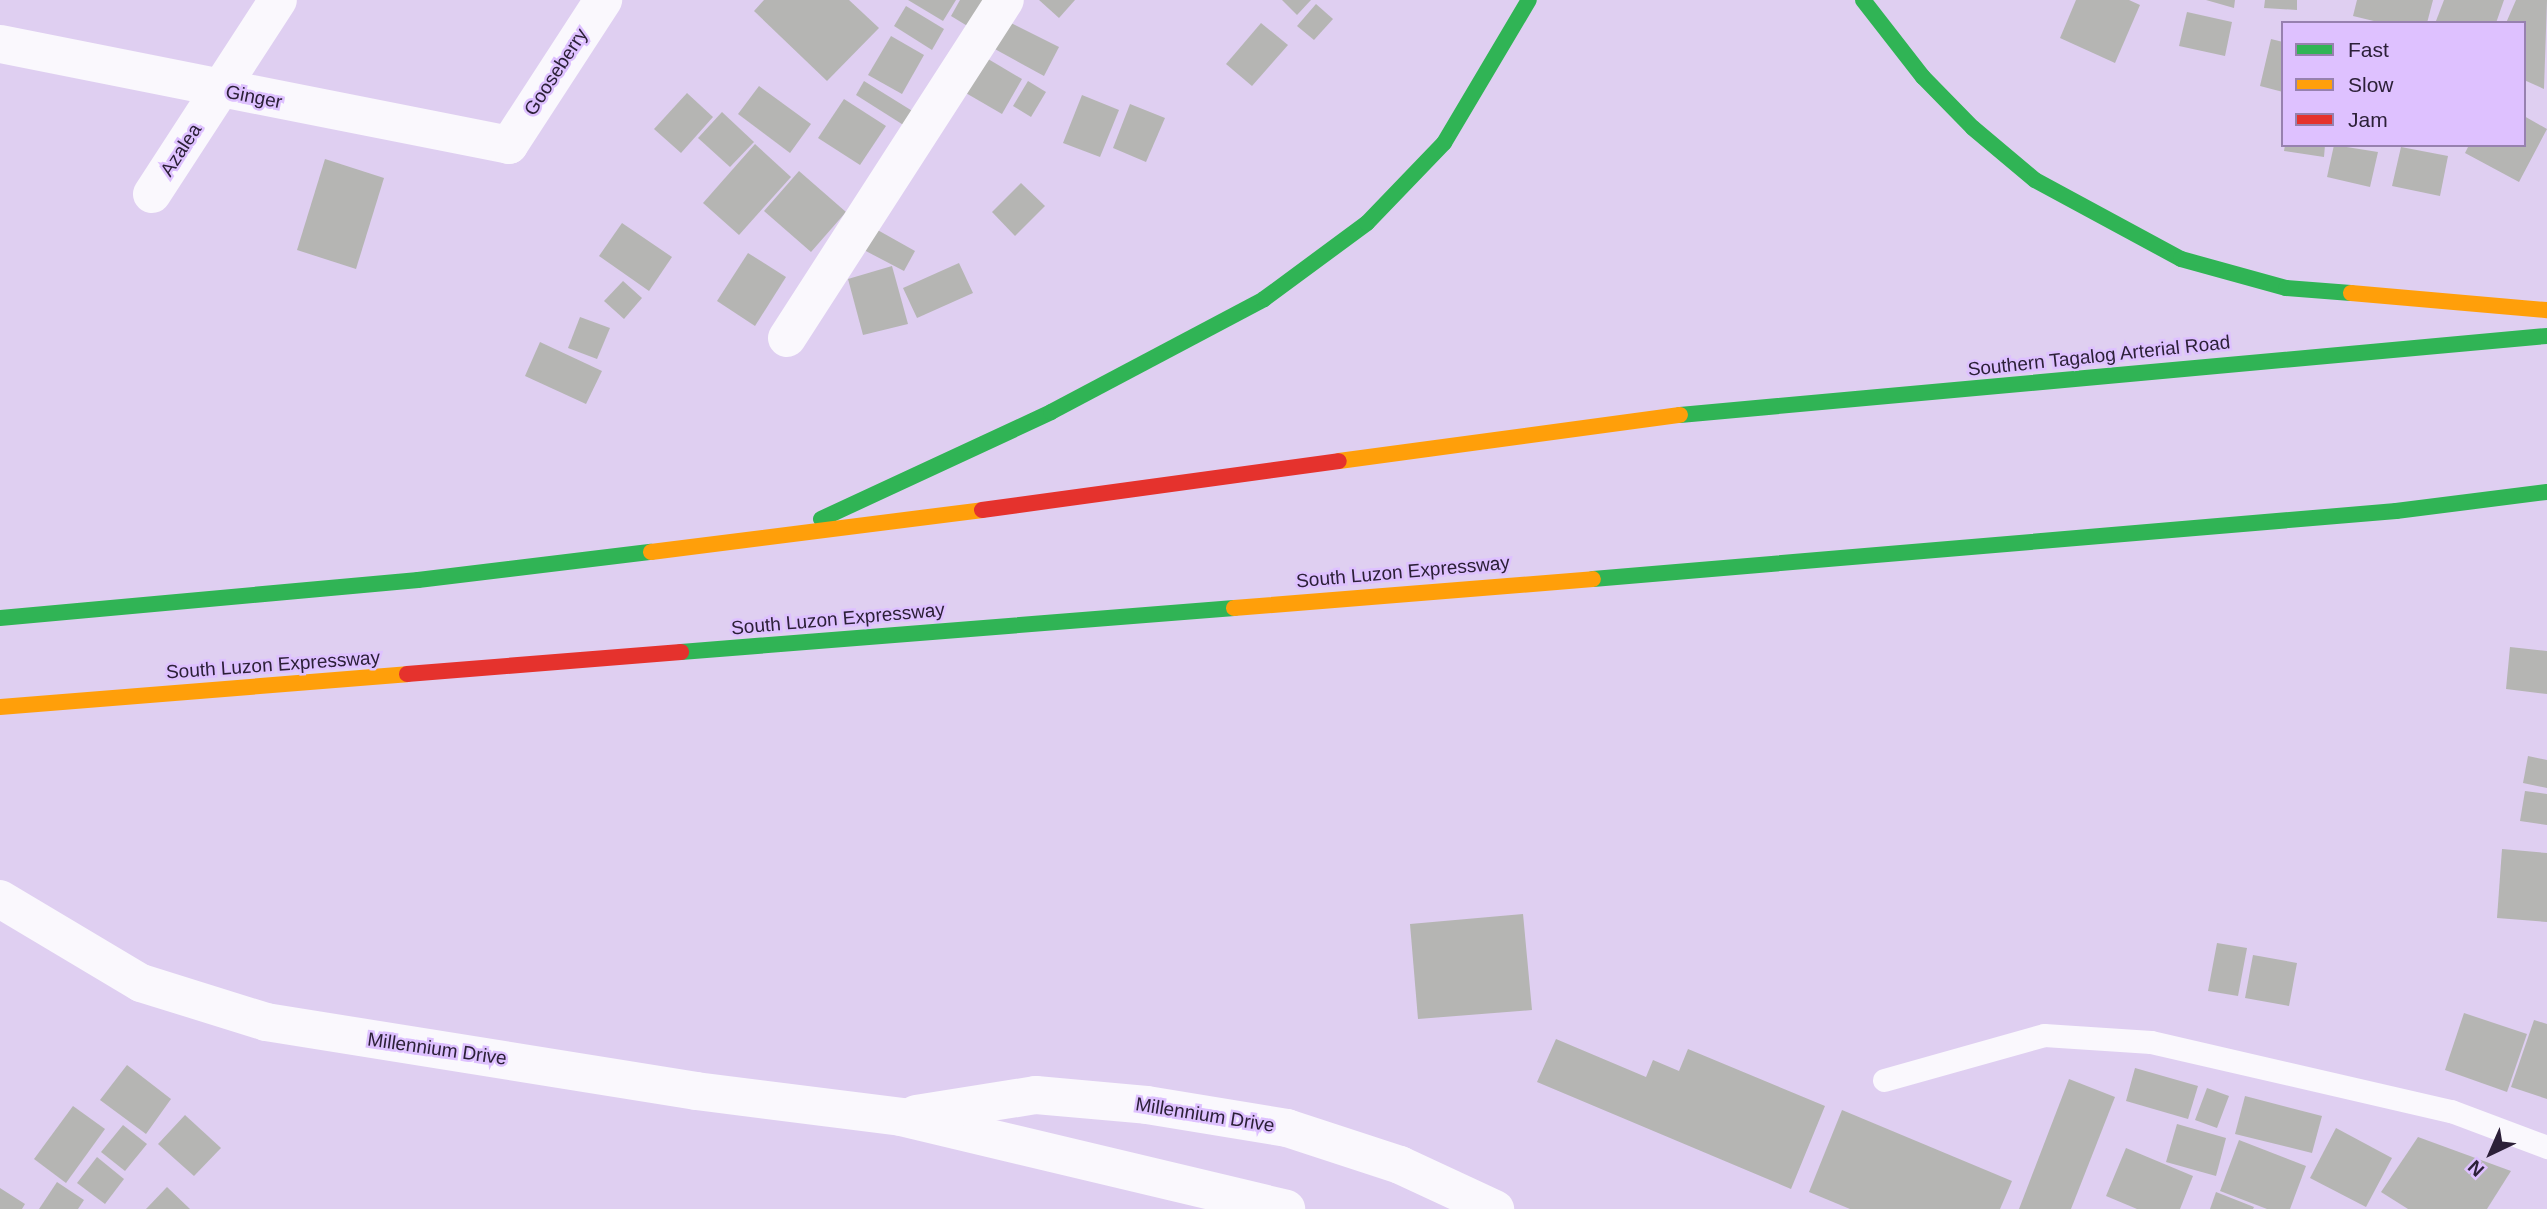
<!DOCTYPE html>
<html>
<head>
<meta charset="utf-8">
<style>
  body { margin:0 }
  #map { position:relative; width:2547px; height:1209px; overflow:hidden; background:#dfcff1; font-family:Helvetica,sans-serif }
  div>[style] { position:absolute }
  .building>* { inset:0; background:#b5b5b3 }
  .lane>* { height:23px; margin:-11.5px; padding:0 11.5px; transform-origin:11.5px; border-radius:11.5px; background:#faf8fd }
  .street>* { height:38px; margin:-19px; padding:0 19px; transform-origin:19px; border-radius:19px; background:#faf8fd }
  .fast>* { height:16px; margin:-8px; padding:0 8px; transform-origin:8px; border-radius:8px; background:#30b455 }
  .slow>* { height:16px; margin:-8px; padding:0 8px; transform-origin:8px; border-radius:8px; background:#ff9f0a }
  .jam>* { height:16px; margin:-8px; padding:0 8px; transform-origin:8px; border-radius:8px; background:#e5322d }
  span { translate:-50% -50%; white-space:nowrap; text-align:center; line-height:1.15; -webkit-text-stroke:5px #dec1ff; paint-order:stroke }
  .street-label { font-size:19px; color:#2c2038 }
  .legend { position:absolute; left:2281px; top:21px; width:245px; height:126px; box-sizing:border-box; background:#dec1ff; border:2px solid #9781af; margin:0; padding:9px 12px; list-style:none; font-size:21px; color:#2c2038 }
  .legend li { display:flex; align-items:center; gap:14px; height:35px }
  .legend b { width:35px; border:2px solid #9781af }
  .north { position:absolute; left:2456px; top:1118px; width:70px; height:70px; -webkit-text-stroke:5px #dec1ff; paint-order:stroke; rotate:224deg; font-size:19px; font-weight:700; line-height:28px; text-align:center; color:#2c2038 }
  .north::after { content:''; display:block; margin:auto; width:24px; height:32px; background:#2c2038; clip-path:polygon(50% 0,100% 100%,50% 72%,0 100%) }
</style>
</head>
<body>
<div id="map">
  <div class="building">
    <div style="clip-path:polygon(764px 0,849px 0,879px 28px,827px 81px,754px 11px)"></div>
    <div style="clip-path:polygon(908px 0,956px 0,943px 21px)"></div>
    <div style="clip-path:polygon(960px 0,992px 0,974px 30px,951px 16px)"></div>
    <div style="clip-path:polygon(1039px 0,1075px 0,1059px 18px)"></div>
    <div style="clip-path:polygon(1282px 0,1311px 0,1297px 15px)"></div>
    <div style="clip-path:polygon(2076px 0,2129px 0,2140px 5px,2115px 63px,2060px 38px)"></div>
    <div style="clip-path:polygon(2206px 0,2235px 0,2234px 8px)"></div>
    <div style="clip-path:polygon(2265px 0,2297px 0,2297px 10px,2264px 8px)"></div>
    <div style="clip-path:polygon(2357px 0,2433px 0,2427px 23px,2382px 23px,2353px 16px)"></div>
    <div style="clip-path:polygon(2444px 0,2504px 0,2496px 23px,2439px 23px,2436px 21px)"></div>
    <div style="clip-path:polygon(2516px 0,2547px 0,2544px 89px,2524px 80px,2524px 23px,2506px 23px)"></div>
    <div style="clip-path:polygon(1316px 4px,1333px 19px,1314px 40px,1297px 26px)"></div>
    <div style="clip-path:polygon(906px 6px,944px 29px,932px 50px,894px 26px)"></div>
    <div style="clip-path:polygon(2187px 12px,2232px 22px,2225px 56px,2179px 46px)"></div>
    <div style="clip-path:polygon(1007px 21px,1059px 47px,1044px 76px,993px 48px)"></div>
    <div style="clip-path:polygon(1261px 23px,1288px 45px,1252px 86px,1226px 64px)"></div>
    <div style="clip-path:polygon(891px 36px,924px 55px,902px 94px,868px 75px)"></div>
    <div style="clip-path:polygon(2271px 39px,2283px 42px,2283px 92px,2260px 86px)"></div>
    <div style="clip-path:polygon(973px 50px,1022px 79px,1002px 114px,952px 85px)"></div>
    <div style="clip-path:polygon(864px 81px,914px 112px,905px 126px,856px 95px)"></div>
    <div style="clip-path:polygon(1028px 81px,1046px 92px,1031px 117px,1013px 106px)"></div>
    <div style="clip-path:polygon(759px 86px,811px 124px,790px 153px,738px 114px)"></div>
    <div style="clip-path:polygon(687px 93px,713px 117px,681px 153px,654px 129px)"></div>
    <div style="clip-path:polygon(1082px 95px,1119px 110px,1100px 157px,1063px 143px)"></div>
    <div style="clip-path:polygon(844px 99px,886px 126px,860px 165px,818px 138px)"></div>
    <div style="clip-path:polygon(1130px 104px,1165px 118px,1146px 162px,1113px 148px)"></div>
    <div style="clip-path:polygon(722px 112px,754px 142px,730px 167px,698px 138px)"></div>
    <div style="clip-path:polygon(2524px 116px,2547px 129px,2519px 182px,2465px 153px,2469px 145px,2524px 145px)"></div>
    <div style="clip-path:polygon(755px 144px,791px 177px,739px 235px,703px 203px)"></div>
    <div style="clip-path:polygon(2285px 145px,2325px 145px,2324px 157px,2284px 151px)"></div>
    <div style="clip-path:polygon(2334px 145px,2378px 152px,2370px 187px,2327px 177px)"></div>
    <div style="clip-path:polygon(2401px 147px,2448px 156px,2440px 196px,2392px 186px)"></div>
    <div style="clip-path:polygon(325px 159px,384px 178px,356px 269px,297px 250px)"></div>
    <div style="clip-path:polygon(799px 171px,846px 212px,811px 252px,764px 211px)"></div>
    <div style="clip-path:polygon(1021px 183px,1045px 206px,1015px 236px,992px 212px)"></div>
    <div style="clip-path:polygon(622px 223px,672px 257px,649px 291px,599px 256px)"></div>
    <div style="clip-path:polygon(874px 228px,915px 251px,904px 271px,862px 249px)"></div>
    <div style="clip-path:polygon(748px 253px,786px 277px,755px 326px,717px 301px)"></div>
    <div style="clip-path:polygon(959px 263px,973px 293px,917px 318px,903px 288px)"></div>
    <div style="clip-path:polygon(892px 266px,908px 324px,863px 335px,848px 279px)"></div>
    <div style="clip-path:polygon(623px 281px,642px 298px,624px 319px,604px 301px)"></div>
    <div style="clip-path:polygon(580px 317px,610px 328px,597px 359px,568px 348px)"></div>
    <div style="clip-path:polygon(540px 342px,602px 371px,586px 404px,525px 376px)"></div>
    <div style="clip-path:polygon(2510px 647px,2547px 651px,2547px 694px,2506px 689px)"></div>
    <div style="clip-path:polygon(2528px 756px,2547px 760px,2547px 788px,2523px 783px)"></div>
    <div style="clip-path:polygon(2525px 791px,2547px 794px,2547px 825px,2520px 821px)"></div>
    <div style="clip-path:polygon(2502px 849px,2547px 853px,2547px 922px,2497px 918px)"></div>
    <div style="clip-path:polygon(1523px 914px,1532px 1010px,1418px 1019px,1410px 924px)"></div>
    <div style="clip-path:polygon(2217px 943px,2247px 948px,2238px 996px,2208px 991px)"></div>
    <div style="clip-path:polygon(2253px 955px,2297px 963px,2289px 1006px,2245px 998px)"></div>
    <div style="clip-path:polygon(2464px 1013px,2527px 1034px,2507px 1092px,2445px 1070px)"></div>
    <div style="clip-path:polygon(2534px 1020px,2547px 1024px,2547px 1099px,2511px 1087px)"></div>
    <div style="clip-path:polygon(1556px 1039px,1646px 1077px,1653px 1060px,1679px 1071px,1688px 1049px,1825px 1106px,1791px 1189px,1537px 1082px)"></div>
    <div style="clip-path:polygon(127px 1065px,171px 1099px,146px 1134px,100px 1100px)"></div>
    <div style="clip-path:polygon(2135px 1068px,2198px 1086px,2188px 1119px,2126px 1101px)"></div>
    <div style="clip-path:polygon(2069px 1079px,2115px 1097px,2071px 1209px,2019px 1209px)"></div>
    <div style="clip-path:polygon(2207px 1088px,2229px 1096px,2217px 1128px,2195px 1120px)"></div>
    <div style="clip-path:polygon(2245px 1096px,2322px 1116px,2312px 1153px,2235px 1134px)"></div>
    <div style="clip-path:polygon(73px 1106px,105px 1129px,66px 1183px,34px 1159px)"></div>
    <div style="clip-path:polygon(1842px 1110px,2012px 1181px,2000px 1209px,1850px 1209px,1809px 1192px)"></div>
    <div style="clip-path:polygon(185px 1115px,221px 1148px,194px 1176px,158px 1144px)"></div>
    <div style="clip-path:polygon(2177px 1124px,2226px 1138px,2216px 1176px,2166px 1162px)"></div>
    <div style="clip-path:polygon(123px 1125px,147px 1144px,125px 1171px,101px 1152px)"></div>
    <div style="clip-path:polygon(2336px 1128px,2392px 1158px,2366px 1207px,2310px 1178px)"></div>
    <div style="clip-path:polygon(2418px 1137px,2511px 1171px,2487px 1209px,2408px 1209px,2381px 1192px)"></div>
    <div style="clip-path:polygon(2239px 1140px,2306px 1166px,2290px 1209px,2267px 1209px,2220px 1191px)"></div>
    <div style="clip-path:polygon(2126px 1148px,2193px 1176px,2180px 1209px,2137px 1209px,2106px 1196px)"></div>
    <div style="clip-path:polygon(97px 1157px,124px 1179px,105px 1204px,77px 1183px)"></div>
    <div style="clip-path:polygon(57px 1182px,84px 1200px,78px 1209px,39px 1209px)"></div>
    <div style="clip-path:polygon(167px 1187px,190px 1209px,146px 1209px)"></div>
    <div style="clip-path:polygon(0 1188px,25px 1204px,22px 1209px,0 1209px)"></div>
    <div style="clip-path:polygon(2216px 1192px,2254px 1207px,2253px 1209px,2210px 1209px)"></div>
  </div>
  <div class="lane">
    <div style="left:1884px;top:1080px;width:166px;rotate:-15.7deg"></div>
    <div style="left:2044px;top:1035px;width:107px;rotate:3.7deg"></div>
    <div style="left:2151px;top:1042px;width:308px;rotate:13deg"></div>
    <div style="left:2451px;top:1111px;width:103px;rotate:20.6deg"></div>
  </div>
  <div class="street">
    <div style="left:0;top:44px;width:519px;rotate:11.22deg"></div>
    <div style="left:509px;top:145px;width:173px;rotate:-57deg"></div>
    <div style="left:152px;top:194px;width:231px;rotate:-57deg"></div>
    <div style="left:787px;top:338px;width:402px;rotate:-57.2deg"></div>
    <div style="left:0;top:899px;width:164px;rotate:30.8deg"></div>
    <div style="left:141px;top:983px;width:131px;rotate:17.3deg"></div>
    <div style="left:266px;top:1022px;width:436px;rotate:9.1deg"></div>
    <div style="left:696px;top:1091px;width:207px;rotate:7.2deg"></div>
    <div style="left:901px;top:1117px;width:396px;rotate:13.4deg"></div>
    <div style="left:916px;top:1114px;width:121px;rotate:-9deg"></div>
    <div style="left:1036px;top:1095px;width:111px;rotate:5.1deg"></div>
    <div style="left:1147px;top:1105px;width:142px;rotate:9.3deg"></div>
    <div style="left:1287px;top:1128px;width:119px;rotate:18.1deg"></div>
    <div style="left:1400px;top:1165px;width:105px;rotate:24.9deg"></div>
  </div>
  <div class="fast">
    <div style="left:1863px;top:0;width:98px;rotate:52.1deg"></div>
    <div style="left:1923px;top:77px;width:71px;rotate:45.6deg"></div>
    <div style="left:1973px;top:128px;width:81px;rotate:40deg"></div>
    <div style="left:2035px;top:180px;width:166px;rotate:28.4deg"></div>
    <div style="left:2181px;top:259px;width:109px;rotate:15.4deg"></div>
    <div style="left:2286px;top:288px;width:65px;rotate:4.4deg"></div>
    <div style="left:1680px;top:415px;width:871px;rotate:-5.21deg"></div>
    <div style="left:821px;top:519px;width:254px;rotate:-24.9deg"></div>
    <div style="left:1051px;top:412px;width:241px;rotate:-27.9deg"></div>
    <div style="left:1264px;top:299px;width:128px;rotate:-36.4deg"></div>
    <div style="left:1367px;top:223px;width:111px;rotate:-46.1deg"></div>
    <div style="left:1444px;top:143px;width:166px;rotate:-59.3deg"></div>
    <div style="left:1593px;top:579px;width:806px;rotate:-4.84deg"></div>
    <div style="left:2396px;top:511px;width:152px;rotate:-7.2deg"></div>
    <div style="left:0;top:618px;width:420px;rotate:-5.2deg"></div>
    <div style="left:418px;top:580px;width:235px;rotate:-6.9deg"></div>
    <div style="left:681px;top:652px;width:555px;rotate:-4.55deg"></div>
  </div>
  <div class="slow">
    <div style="left:2351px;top:293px;width:197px;rotate:5deg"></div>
    <div style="left:1339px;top:461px;width:344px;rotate:-7.7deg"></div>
    <div style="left:651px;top:552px;width:334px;rotate:-7.2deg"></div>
    <div style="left:1234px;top:608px;width:360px;rotate:-4.6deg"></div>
    <div style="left:0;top:707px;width:408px;rotate:-4.6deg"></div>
  </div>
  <div class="jam">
    <div style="left:982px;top:510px;width:360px;rotate:-7.8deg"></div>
    <div style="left:407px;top:674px;width:275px;rotate:-4.6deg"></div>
  </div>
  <div class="street-label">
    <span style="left:556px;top:72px;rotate:-57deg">Gooseberry</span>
    <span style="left:254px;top:97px;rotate:11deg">Ginger</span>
    <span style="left:181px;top:150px;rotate:-57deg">Azalea</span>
    <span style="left:2099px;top:356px;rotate:-6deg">Southern Tagalog Arterial Road</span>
    <span style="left:1403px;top:572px;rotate:-5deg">South Luzon Expressway</span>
    <span style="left:838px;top:619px;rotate:-5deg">South Luzon Expressway</span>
    <span style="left:273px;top:665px;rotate:-4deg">South Luzon Expressway</span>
    <span style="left:437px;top:1049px;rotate:8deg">Millennium Drive</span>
    <span style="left:1205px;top:1115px;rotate:9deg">Millennium Drive</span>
  </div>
  <ul class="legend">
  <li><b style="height:9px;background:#30b455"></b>Fast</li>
  <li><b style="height:9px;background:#ff9f0a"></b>Slow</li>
  <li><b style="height:9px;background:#e5322d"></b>Jam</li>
  </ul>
  <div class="north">N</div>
</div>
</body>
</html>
